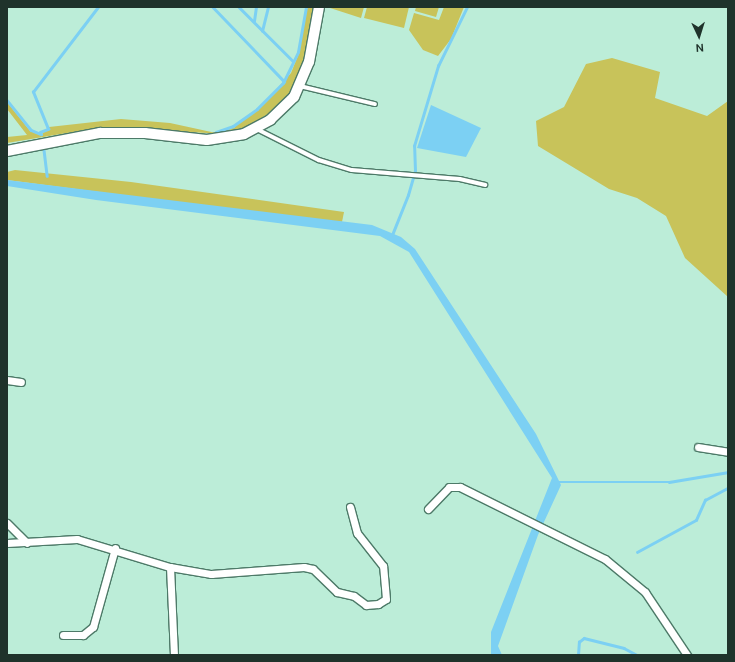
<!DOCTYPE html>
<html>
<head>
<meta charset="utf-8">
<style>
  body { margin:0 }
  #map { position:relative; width:735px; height:662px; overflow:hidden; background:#bcedd8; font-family:"DM Sans",sans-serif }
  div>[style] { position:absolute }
  .green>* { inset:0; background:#c8c35a }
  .water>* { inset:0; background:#7cd0f3 }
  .stream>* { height:2.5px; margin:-1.25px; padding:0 1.25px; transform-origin:1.25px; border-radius:1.25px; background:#7cd0f3 }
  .roads { filter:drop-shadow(1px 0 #4d7a68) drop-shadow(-1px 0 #4d7a68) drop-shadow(0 1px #4d7a68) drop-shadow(0 -1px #4d7a68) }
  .lane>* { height:3.5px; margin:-1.75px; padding:0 1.75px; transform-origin:1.75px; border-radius:1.75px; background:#fff }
  .street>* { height:7px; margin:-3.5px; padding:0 3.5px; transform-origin:3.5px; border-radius:3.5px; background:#fff }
  .secondary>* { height:10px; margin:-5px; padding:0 5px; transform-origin:5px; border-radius:5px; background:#fff }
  span { translate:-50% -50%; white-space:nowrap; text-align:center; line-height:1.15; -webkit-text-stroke:3px #bcedd8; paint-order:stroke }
  .frame { position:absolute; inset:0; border:8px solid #1f332b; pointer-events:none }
  .north { position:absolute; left:679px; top:16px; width:40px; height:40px; -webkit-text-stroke:3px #bcedd8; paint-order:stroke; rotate:176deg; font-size:11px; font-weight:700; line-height:16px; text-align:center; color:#1f332b }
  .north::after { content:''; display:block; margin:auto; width:14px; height:18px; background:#1f332b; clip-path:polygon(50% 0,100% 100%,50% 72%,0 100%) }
</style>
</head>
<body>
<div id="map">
  <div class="green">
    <div style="clip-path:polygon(306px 7px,313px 7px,305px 56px,295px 88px,276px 109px,245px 128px,224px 134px,103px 127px,7px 143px,7px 137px,27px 135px,7px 109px,7px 102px,30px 131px,41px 135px,49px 127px,121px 119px,170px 123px,216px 133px,228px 129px,258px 110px,291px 73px,299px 53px)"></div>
    <div style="clip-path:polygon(327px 7px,364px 7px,361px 18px)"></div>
    <div style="clip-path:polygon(367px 7px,409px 7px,404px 28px,364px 18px)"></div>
    <div style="clip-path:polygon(416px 7px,439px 7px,436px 17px,415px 11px)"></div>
    <div style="clip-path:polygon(444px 7px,464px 7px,451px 39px,438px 56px,423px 50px,409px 30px,414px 13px,439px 20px)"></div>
    <div style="clip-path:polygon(612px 58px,660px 72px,655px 98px,707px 116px,728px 101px,728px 297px,685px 258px,666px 216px,637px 198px,609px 189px,538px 146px,536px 121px,564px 107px,586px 64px)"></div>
    <div style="clip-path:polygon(15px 170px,131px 182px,344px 212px,342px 222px,276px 215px,7px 180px,7px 172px)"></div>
  </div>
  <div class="water">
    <div style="clip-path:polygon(431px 105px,481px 128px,466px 157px,417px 148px)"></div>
    <div style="clip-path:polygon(7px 180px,372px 225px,401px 237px,415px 249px,536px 434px,561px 485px,538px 535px,498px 646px,502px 655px,491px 655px,491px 632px,552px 478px,409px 252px,380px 236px,96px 200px,7px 186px)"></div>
  </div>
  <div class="stream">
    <div style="left:213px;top:7px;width:103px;rotate:46.2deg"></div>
    <div style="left:239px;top:7px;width:76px;rotate:45deg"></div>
    <div style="left:254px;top:21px;width:14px;rotate:-82deg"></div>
    <div style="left:262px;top:31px;width:25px;rotate:-76deg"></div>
    <div style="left:7px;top:100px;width:38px;rotate:51deg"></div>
    <div style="left:31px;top:130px;width:11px;rotate:22deg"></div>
    <div style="left:40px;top:132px;width:9px;rotate:-21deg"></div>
    <div style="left:48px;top:129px;width:40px;rotate:-112deg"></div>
    <div style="left:33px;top:92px;width:107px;rotate:-52.6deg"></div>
    <div style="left:216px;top:132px;width:18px;rotate:-19deg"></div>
    <div style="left:233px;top:126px;width:29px;rotate:-35deg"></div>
    <div style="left:257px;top:109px;width:37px;rotate:-45deg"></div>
    <div style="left:283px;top:83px;width:34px;rotate:-64deg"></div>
    <div style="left:298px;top:52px;width:46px;rotate:-79.9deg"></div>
    <div style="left:44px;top:150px;width:26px;rotate:83deg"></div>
    <div style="left:392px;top:235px;width:43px;rotate:-68.2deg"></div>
    <div style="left:408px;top:195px;width:25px;rotate:-74deg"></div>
    <div style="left:415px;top:171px;width:25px;rotate:-92deg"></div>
    <div style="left:414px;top:146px;width:84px;rotate:-73.3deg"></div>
    <div style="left:438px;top:66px;width:66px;rotate:-63.8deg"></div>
    <div style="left:557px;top:482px;width:112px"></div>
    <div style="left:669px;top:482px;width:60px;rotate:-9.6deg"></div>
    <div style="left:637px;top:552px;width:67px;rotate:-28.5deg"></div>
    <div style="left:696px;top:520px;width:22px;rotate:-66deg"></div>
    <div style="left:705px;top:500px;width:26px;rotate:-28deg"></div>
    <div style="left:578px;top:655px;width:13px;rotate:-86deg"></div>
    <div style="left:579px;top:642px;width:6px;rotate:-39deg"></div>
    <div style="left:584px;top:638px;width:41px;rotate:14deg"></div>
    <div style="left:624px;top:648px;width:15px;rotate:28deg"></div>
  </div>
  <div class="roads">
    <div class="lane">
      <div style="left:300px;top:86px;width:77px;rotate:13.5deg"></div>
      <div style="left:257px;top:129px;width:69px;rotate:26.6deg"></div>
      <div style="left:319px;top:160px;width:34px;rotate:17deg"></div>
      <div style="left:352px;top:170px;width:108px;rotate:4.8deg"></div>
      <div style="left:460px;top:179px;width:26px;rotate:13deg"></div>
    </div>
    <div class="street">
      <div style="left:7px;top:380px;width:14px;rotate:8deg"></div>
      <div style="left:698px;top:447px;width:30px;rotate:9deg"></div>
      <div style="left:428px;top:509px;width:30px;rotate:-46deg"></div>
      <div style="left:449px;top:487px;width:11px"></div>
      <div style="left:460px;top:487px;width:162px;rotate:26.4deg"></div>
      <div style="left:605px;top:559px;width:52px;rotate:39.5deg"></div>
      <div style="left:645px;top:592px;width:76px;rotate:56.3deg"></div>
      <div style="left:7px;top:523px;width:28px;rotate:45deg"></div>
      <div style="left:7px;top:543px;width:70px;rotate:-3.3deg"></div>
      <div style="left:77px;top:539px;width:97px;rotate:16.8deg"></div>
      <div style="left:170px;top:567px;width:42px;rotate:9.7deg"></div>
      <div style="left:211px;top:574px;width:93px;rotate:-4.3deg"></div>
      <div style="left:304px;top:567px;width:9px;rotate:13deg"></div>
      <div style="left:313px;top:569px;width:33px;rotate:44deg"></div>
      <div style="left:337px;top:592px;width:17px;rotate:13deg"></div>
      <div style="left:354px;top:596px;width:15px;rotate:37deg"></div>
      <div style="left:366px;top:605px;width:12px;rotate:-5deg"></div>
      <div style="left:378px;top:604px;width:9px;rotate:-32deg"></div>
      <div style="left:386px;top:599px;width:33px;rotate:-95deg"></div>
      <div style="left:383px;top:566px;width:42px;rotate:-128.2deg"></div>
      <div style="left:357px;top:533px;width:27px;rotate:-105deg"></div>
      <div style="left:170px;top:567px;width:88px;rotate:87.4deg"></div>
      <div style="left:63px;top:635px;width:20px"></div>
      <div style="left:83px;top:635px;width:13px;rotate:-39deg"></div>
      <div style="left:93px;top:627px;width:82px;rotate:-74.4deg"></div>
    </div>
    <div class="secondary">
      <div style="left:7px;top:151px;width:95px;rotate:-11deg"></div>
      <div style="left:100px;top:133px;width:45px"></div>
      <div style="left:145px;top:133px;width:62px;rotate:6.4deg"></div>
      <div style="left:207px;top:140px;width:37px;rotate:-9deg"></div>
      <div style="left:244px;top:134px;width:30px;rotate:-28deg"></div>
      <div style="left:270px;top:120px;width:33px;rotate:-44deg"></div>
      <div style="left:294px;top:97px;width:38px;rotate:-67deg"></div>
      <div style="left:309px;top:62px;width:56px;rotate:-79.7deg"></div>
    </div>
  </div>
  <div class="frame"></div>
  <div class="north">N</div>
</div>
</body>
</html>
